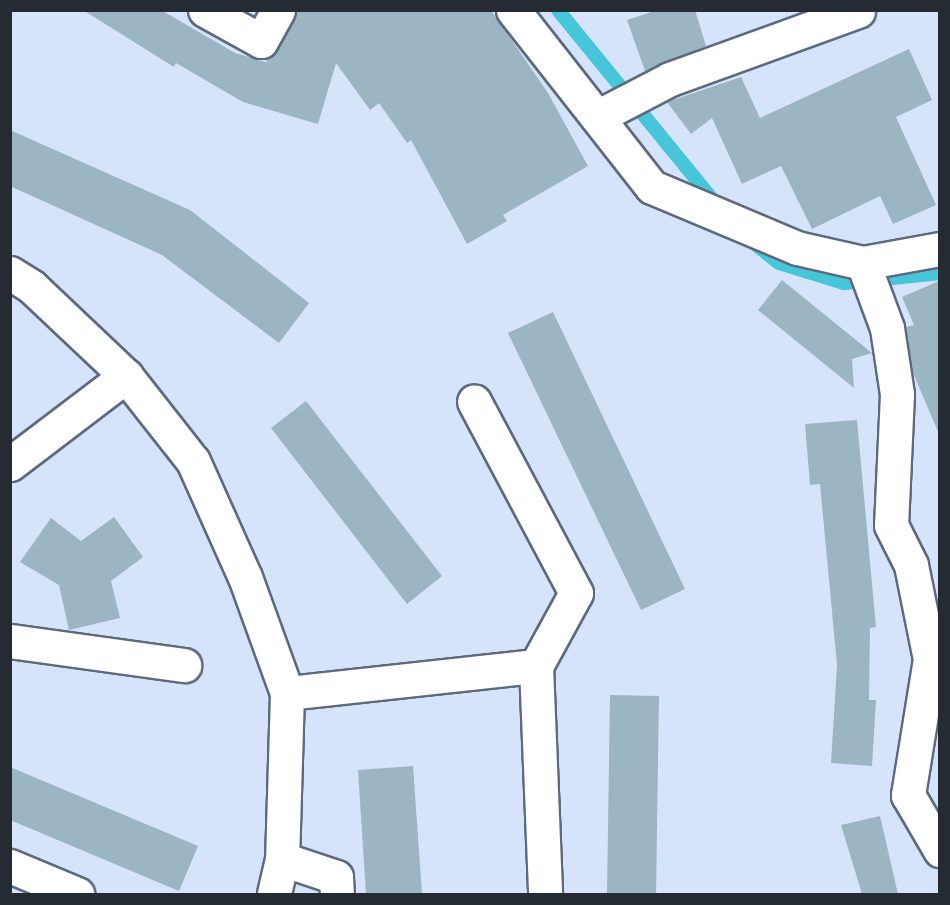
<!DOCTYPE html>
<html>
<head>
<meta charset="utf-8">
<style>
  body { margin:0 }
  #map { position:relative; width:950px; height:905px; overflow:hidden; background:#d5e4fa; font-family:"Source Sans 3",sans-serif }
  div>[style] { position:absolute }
  .stream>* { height:14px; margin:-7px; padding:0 7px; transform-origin:7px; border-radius:7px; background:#48c6d9 }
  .building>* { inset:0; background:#9cb5c3 }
  .roads { filter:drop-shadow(2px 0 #5d6a7d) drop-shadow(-2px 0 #5d6a7d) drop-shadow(0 2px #5d6a7d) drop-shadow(0 -2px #5d6a7d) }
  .minor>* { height:33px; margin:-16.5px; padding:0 16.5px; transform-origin:16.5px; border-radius:16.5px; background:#fff }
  span { translate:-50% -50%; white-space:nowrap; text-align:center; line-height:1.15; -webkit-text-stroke:4.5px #d5e4fa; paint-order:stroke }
  .frame { position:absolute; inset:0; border:12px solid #252b33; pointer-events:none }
</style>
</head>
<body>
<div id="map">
  <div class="stream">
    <div style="left:558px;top:10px;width:253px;rotate:50.8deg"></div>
    <div style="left:745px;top:236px;width:43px;rotate:38.5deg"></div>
    <div style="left:779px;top:263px;width:68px;rotate:17.1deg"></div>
    <div style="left:844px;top:283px;width:97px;rotate:-5.9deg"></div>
  </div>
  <div class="building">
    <div style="clip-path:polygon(83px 10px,161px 10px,235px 53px,266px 62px,297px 10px,491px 10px,548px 93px,588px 166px,503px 215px,507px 221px,467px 244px,411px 140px,407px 143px,379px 103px,370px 110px,336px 63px,318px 124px,243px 102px,176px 63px,174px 67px)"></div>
    <div style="clip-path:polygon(658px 10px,695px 10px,706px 46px,645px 71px,627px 20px)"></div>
    <div style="clip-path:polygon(909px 49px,932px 100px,896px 117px,936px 205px,893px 224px,880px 196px,812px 229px,781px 166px,742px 184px,712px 118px,691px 134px,667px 102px,741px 77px,760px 118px)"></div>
    <div style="clip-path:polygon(10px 130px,190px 210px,309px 303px,279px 343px,162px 255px,10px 186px)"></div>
    <div style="clip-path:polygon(782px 280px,872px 353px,852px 359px,854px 388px,758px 310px)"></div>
    <div style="clip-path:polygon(939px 281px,939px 434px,913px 373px,906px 327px,914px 325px,902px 297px)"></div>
    <div style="clip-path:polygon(553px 312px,685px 589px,641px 610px,508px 333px)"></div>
    <div style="clip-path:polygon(306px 401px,442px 576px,407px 604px,271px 428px)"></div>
    <div style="clip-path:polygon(857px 420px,876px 627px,870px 628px,869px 700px,876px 700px,872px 766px,831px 763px,837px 665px,820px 484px,810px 485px,805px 424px)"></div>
    <div style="clip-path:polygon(114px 517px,143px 557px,111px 581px,120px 618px,69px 630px,59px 585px,20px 562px,51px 518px,81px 541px)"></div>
    <div style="clip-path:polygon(610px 695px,659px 696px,656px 894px,607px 894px)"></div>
    <div style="clip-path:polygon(413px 766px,422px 894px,366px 894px,358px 770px)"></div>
    <div style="clip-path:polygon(10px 767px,198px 846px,179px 891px,10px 820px)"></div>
    <div style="clip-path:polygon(880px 816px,898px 894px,862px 894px,841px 825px)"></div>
  </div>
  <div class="roads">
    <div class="minor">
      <div style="left:205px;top:10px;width:64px;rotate:29deg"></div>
      <div style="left:261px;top:41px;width:35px;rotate:-61deg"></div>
      <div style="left:513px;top:10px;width:225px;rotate:51.9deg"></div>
      <div style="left:652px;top:187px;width:157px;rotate:22.8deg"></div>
      <div style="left:797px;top:248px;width:68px;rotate:12.8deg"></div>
      <div style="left:863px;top:263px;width:78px;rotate:-10.3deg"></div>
      <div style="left:597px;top:117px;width:82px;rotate:-27.5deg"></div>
      <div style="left:670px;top:79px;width:200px;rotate:-19.9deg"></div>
      <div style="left:863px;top:263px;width:69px;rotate:69.7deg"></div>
      <div style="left:887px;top:328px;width:67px;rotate:81.4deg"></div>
      <div style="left:897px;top:394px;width:131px;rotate:92.6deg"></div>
      <div style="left:891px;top:525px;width:45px;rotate:63.4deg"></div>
      <div style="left:911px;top:565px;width:96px;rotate:78.6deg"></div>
      <div style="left:930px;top:659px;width:138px;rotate:99.2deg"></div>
      <div style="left:908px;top:795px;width:64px;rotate:59.8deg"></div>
      <div style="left:10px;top:273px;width:26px;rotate:32deg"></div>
      <div style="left:32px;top:287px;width:129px;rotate:43.4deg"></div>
      <div style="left:126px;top:376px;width:108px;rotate:51.8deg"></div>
      <div style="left:193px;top:461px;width:127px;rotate:65.9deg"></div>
      <div style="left:245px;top:577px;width:123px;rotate:70.1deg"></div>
      <div style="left:287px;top:693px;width:166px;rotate:91.7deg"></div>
      <div style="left:282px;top:859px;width:36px;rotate:103deg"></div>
      <div style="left:10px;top:464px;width:146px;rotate:-37.2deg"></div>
      <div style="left:10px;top:641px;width:176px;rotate:7.9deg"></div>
      <div style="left:536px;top:666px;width:228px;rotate:87.7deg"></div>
      <div style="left:287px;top:693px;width:250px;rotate:-6.2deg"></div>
      <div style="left:536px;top:666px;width:83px;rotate:-61.3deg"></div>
      <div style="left:576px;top:593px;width:217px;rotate:-118deg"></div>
      <div style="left:282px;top:859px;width:57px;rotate:18.4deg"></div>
      <div style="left:336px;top:877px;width:17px;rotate:87deg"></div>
      <div style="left:10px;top:866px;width:73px;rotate:22.7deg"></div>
    </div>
  </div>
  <div class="frame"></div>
</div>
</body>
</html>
